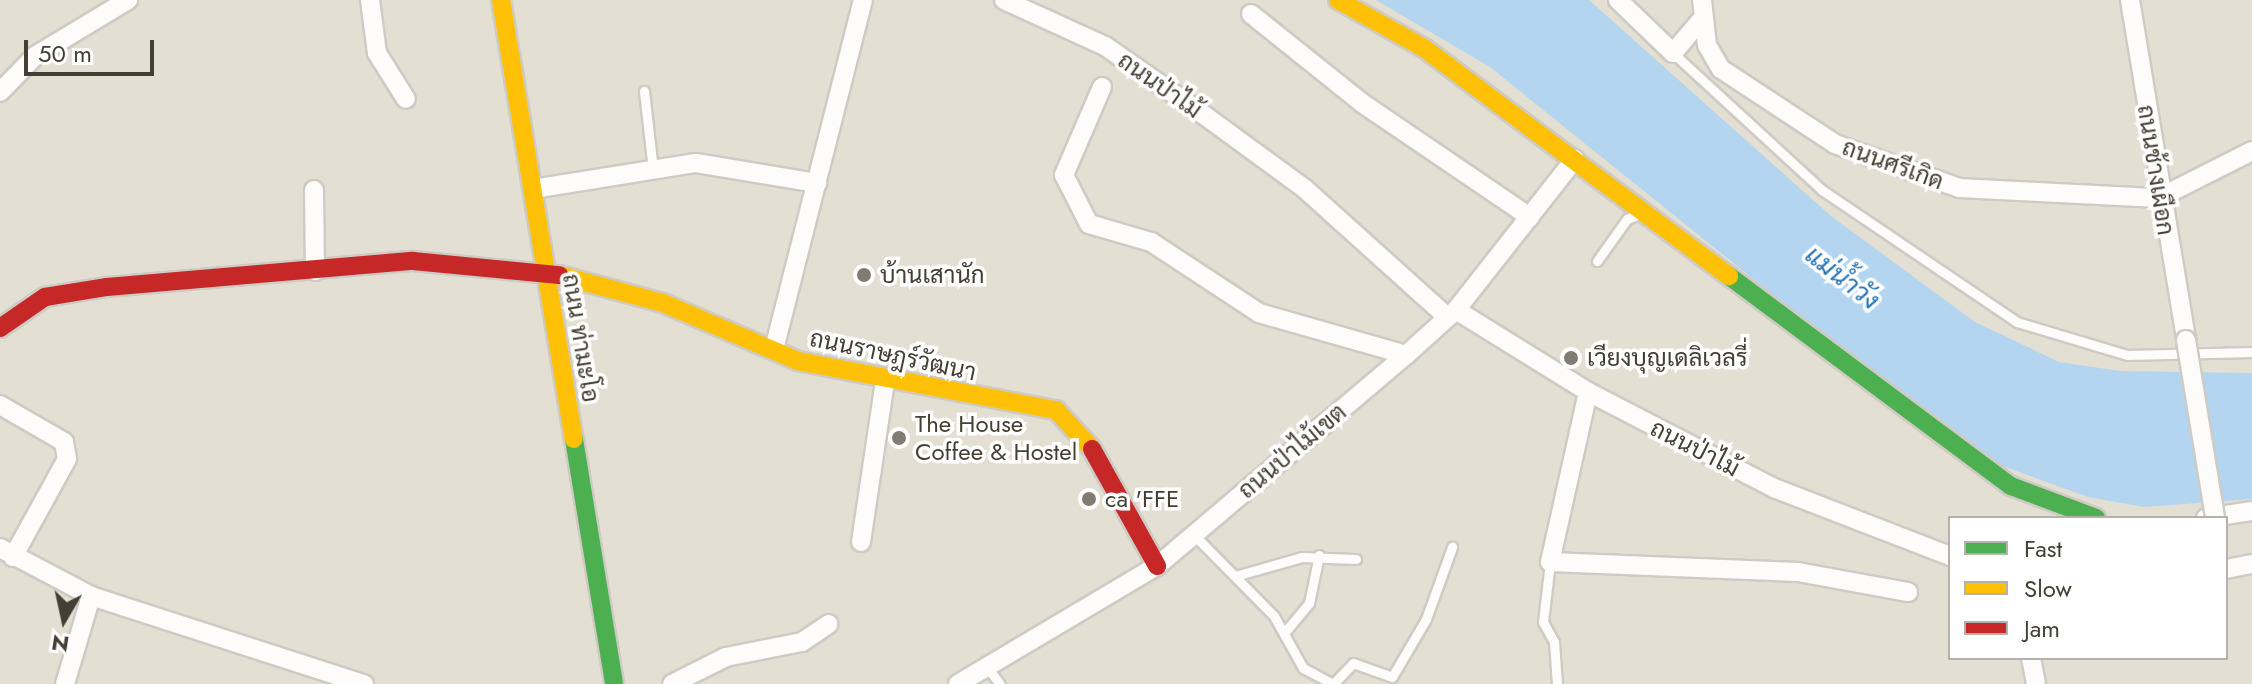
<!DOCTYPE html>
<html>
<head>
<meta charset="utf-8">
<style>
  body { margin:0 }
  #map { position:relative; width:2252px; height:684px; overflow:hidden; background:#f0ede6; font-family:Jost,Sarabun,sans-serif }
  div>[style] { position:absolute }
  .residential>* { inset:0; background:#e4dfd3 }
  .water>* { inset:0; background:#b3d5f0 }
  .roads { filter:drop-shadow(2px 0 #cecbc4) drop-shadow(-2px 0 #cecbc4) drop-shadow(0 2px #cecbc4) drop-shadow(0 -2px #cecbc4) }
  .lane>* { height:9px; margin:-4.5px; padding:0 4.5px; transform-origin:4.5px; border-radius:4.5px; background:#fdfcfb }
  .street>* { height:18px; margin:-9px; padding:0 9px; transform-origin:9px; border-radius:9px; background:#fdfcfb }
  .fast>* { height:18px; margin:-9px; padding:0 9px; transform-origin:9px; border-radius:9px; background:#4caf50 }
  .slow>* { height:18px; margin:-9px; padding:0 9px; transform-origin:9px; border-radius:9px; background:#ffc107 }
  .jam>* { height:18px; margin:-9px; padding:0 9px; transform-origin:9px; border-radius:9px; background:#c62828 }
  .bridges { filter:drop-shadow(2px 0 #cecbc4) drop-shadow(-2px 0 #cecbc4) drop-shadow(0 2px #cecbc4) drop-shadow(0 -2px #cecbc4) }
  .street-bridge>* { height:18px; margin:-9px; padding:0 9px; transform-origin:9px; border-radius:9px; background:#fdfcfb }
  .dots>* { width:22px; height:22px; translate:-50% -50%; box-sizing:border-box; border:4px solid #fff; border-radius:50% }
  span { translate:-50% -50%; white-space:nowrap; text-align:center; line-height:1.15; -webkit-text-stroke:7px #fff; paint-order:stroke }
  .street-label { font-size:24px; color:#453f33 }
  .poi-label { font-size:24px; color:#453f33 }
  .left { translate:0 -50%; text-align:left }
  .water-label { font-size:26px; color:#2573b8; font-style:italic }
  .legend { position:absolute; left:1948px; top:516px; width:280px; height:144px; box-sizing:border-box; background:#fff; border:2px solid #b5b2ad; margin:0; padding:10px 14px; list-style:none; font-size:24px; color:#453f33 }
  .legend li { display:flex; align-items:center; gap:16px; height:40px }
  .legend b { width:40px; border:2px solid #b5b2ad }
  .north { position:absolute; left:24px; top:580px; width:80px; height:80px; -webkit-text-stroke:6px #fff; paint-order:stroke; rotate:189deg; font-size:22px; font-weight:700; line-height:32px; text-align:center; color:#453f33 }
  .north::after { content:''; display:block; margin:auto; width:28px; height:36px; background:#453f33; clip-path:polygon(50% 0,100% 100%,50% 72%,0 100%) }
  .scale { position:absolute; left:24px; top:40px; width:130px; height:36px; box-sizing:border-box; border:4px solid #453f33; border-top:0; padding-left:10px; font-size:24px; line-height:28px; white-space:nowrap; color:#453f33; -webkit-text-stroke:6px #fff; paint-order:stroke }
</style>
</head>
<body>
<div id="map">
  <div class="residential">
    <div style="clip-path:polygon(evenodd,0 0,2252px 0,2252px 684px,0 684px,0 0,1950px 518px,2226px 518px,2226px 658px,1950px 658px,1950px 518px)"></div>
  </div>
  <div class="water">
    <div style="clip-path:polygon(1376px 0,1589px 0,1831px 216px,1975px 322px,2059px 362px,2120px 371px,2252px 373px,2252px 499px,2144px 507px,2088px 497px,2000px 465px,1829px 340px,1490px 67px)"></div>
  </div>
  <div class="roads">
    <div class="lane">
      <div style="left:1673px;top:53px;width:202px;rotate:42.6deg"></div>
      <div style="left:1822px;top:190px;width:235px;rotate:34.1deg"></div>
      <div style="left:2017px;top:322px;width:115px;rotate:16.7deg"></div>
      <div style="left:2127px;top:355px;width:125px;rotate:-1.4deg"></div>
      <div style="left:644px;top:91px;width:80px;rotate:83.5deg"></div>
      <div style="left:1597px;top:261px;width:52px;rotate:-54.5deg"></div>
      <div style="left:1627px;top:219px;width:16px;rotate:-22deg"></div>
      <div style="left:1194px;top:535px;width:114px;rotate:45.4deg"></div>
      <div style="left:1274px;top:616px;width:60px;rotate:60.9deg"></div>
      <div style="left:1303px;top:668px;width:34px;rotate:28deg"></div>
      <div style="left:1333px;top:684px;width:29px;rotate:-46deg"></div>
      <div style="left:1353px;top:663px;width:41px;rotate:19.7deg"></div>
      <div style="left:1392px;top:677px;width:67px;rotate:-59.6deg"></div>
      <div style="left:1426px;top:619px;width:77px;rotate:-70.1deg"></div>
      <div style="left:1550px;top:562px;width:60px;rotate:96.7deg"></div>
      <div style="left:1543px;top:622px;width:23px;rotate:61deg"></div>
      <div style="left:1554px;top:642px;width:42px;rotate:85.9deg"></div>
      <div style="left:1235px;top:576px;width:70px;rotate:-15.8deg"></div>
      <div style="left:1302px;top:557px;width:54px;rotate:2.1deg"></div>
      <div style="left:1284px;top:633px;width:39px;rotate:-50deg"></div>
      <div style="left:1309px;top:603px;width:49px;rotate:-78.2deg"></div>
      <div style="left:987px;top:667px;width:21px;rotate:53deg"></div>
    </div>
    <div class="street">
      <div style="left:370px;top:0;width:53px;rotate:82.5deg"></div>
      <div style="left:377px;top:53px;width:54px;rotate:57.8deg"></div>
      <div style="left:1004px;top:0;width:111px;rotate:24.5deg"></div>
      <div style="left:1105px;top:46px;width:121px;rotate:34.9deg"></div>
      <div style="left:1204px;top:115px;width:125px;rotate:36.2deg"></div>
      <div style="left:1305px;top:189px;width:191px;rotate:42deg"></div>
      <div style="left:1618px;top:0;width:76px;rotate:43.9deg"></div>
      <div style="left:1673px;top:53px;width:43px;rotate:-49.7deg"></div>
      <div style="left:1702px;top:0;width:45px;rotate:83.7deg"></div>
      <div style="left:1707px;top:45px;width:28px;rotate:60deg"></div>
      <div style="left:1721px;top:69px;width:136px;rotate:33.3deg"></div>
      <div style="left:1835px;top:144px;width:132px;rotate:19.5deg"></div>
      <div style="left:1959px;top:188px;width:200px;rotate:2.9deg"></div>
      <div style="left:2159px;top:198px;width:104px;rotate:-26.8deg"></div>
      <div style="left:2130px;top:0;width:345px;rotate:80.6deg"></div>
      <div style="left:1251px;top:14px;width:142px;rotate:38.7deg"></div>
      <div style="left:1362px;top:103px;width:203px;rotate:34.2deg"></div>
      <div style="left:1102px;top:87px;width:96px;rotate:113.4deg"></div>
      <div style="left:1064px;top:175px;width:55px;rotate:63deg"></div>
      <div style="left:1089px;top:224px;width:65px;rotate:16.2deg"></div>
      <div style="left:1151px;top:242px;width:129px;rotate:33.3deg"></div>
      <div style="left:1259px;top:313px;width:153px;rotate:15.9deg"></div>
      <div style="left:0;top:92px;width:50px;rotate:-45.8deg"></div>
      <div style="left:35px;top:56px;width:109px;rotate:-31.1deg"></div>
      <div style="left:533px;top:189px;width:165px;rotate:-9.1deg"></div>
      <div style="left:696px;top:163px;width:123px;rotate:9.4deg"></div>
      <div style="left:314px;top:190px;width:81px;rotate:89.3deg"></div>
      <div style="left:1456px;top:310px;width:155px;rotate:31.8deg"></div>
      <div style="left:1588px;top:392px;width:209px;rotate:27.3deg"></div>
      <div style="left:1774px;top:488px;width:189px;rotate:21.1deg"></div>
      <div style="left:774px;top:349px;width:360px;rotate:-75.7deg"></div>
      <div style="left:1588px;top:392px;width:174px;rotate:102.6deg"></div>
      <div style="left:1550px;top:562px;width:248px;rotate:2.3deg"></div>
      <div style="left:1798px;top:572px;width:112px;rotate:10.3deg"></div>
      <div style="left:0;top:405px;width:74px;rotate:30deg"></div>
      <div style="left:64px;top:442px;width:17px;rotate:80deg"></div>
      <div style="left:67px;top:459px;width:112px;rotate:118.9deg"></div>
      <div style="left:2206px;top:518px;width:47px;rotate:-8.7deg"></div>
      <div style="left:861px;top:542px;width:163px;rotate:-81.5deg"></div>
      <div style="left:0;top:548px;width:103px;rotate:27.8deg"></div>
      <div style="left:91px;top:596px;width:287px;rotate:17.9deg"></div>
      <div style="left:2226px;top:569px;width:26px;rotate:-11deg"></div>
      <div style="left:2031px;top:658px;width:26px;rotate:79deg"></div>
      <div style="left:65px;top:684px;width:92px;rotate:-73.5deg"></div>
      <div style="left:672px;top:684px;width:60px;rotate:-26.6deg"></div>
      <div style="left:726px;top:657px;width:77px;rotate:-11.2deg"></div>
      <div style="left:802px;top:642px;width:32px;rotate:-34deg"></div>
      <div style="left:958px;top:684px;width:231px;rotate:-30.7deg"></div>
      <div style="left:1157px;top:566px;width:326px;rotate:-40.3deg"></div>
      <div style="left:1406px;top:355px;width:67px;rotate:-42deg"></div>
      <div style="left:1456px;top:310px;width:192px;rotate:-51.8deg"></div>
    </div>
    <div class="fast">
      <div style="left:1729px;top:276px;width:352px;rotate:36.7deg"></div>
      <div style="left:2011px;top:486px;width:91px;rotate:20.6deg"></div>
      <div style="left:574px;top:439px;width:248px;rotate:80.7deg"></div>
    </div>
    <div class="slow">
      <div style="left:501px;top:0;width:445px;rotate:80.6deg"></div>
      <div style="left:1338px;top:0;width:98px;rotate:29.2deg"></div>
      <div style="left:1424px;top:48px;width:381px;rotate:36.8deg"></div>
      <div style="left:559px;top:275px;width:108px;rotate:15.1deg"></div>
      <div style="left:663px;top:303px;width:147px;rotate:23.2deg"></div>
      <div style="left:798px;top:361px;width:263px;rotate:10.8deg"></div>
      <div style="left:1056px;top:410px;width:53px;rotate:47.3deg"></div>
    </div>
    <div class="jam">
      <div style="left:0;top:328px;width:55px;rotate:-34.6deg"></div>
      <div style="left:45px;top:297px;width:63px;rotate:-9.2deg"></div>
      <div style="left:107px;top:287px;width:307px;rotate:-4.9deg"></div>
      <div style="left:413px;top:261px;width:147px;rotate:5.5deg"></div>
      <div style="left:1092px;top:449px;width:134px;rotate:60.9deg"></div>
    </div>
  </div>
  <div class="bridges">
    <div class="street-bridge">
      <div style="left:2186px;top:340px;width:180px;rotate:80.7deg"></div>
    </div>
  </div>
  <div class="dots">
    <div style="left:864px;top:275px;background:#817c72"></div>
    <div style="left:1571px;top:358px;background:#817c72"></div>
    <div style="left:899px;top:438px;background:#817c72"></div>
    <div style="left:1089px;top:499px;background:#817c72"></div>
  </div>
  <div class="street-label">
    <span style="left:1160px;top:85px;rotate:35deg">ถนนป่าไม้</span>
    <span style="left:1893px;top:164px;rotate:20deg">ถนนศรีเกิด</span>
    <span style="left:2156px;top:170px;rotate:81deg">ถนนช้างเผือก</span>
    <span style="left:581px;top:338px;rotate:81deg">ถนน ท่ามะโอ</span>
    <span style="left:893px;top:355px;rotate:12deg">ถนนราษฎร์วัฒนา</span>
    <span style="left:1695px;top:448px;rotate:27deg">ถนนป่าไม้</span>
    <span style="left:1292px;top:451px;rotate:-40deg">ถนนป่าไม้เขต</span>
  </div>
  <div class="poi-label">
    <span class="left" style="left:880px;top:275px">บ้านเสานัก</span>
    <span class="left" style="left:1587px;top:358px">เวียงบุญเดลิเวลรี่</span>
    <span class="left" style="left:915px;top:438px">The House<br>Coffee &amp; Hostel</span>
    <span class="left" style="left:1105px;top:499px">ca 'FFE</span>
  </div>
  <div class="water-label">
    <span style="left:1842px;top:278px;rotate:38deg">แม่น้ำวัง</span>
  </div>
  <ul class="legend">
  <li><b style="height:10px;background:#4caf50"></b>Fast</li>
  <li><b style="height:10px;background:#ffc107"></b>Slow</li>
  <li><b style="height:10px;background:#c62828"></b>Jam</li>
  </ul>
  <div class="north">N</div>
  <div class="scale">50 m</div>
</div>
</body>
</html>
